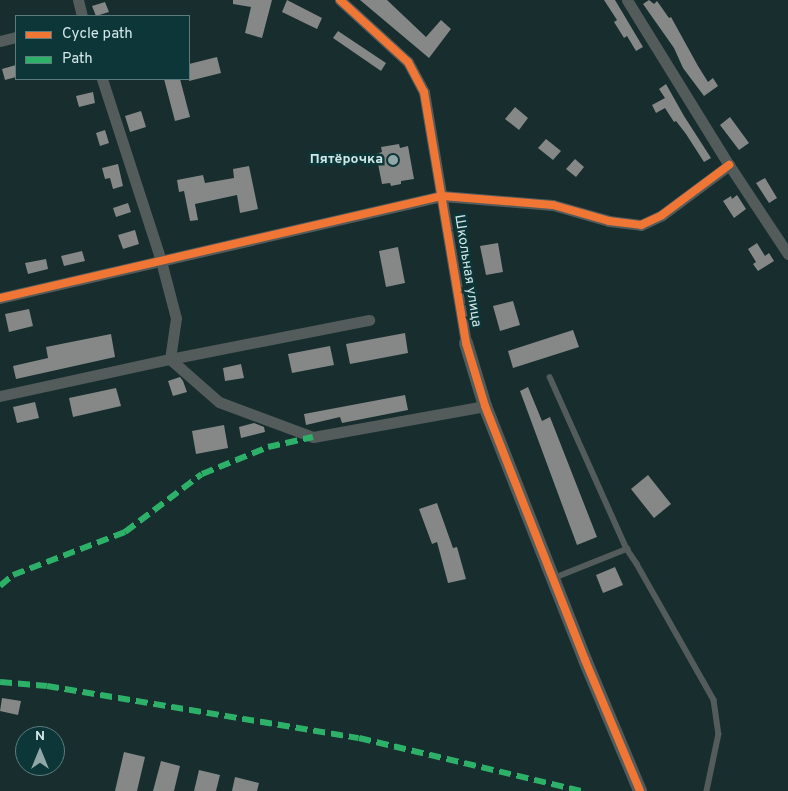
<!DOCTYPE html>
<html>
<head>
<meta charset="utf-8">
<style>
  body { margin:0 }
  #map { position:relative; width:788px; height:791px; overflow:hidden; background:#172d2e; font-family:Overpass,sans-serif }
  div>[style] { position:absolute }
  .building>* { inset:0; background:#858887 }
  .service>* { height:5.5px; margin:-2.75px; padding:0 2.75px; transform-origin:2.75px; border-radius:2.75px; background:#535b5b }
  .minor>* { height:11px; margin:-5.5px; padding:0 5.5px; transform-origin:5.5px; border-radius:5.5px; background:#535b5b }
  .tertiary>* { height:14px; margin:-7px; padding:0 7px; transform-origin:7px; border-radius:7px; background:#535b5b }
  .quiet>* { height:6px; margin-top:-3px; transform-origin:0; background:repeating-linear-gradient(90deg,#2db169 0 12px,transparent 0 18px) }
  .cycleway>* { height:8px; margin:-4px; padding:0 4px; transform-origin:4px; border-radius:4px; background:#f07635 }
  .dots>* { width:14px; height:14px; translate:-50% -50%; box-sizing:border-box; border:2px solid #0d3638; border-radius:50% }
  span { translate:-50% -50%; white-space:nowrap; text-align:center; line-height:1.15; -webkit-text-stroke:5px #0d3638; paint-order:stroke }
  .poi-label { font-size:14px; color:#d2e7e8; font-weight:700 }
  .right { translate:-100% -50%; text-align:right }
  .street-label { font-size:14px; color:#d2e7e8 }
  .legend { position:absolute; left:15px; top:15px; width:175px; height:65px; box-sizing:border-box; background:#0d3638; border:1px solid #5c7d7e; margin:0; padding:6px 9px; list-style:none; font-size:15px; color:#d2e7e8 }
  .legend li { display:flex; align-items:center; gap:10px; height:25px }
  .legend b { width:25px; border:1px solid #5c7d7e }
  .north { position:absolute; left:15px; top:726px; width:50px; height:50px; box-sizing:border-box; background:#0d3638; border:1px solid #5c7d7e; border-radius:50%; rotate:0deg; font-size:14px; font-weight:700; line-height:20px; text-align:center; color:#d2e7e8 }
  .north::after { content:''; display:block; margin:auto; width:18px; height:22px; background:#91a6a7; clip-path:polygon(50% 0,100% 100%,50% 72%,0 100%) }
</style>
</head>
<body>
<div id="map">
  <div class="building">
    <div style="clip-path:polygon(233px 0,272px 0,262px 38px,245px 33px,251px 7px,233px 4px)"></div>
    <div style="clip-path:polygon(287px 0,322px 18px,317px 29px,282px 12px)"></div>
    <div style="clip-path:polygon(360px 0,387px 0,426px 37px,441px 20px,451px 29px,429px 58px)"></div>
    <div style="clip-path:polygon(604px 0,615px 0,643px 47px,636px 51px,627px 36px,624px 38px,614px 22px,617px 20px)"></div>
    <div style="clip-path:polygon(649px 0,654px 4px,657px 1px,669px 18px,671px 17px,698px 66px,708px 82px,713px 78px,718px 86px,704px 96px,683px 68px,674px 48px,643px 4px)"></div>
    <div style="clip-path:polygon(105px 2px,109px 12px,96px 16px,92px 6px)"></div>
    <div style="clip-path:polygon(338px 31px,386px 63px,381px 71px,333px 38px)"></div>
    <div style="clip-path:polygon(217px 57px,221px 73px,189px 81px,189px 64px)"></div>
    <div style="clip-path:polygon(16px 65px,16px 77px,5px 80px,2px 69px)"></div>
    <div style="clip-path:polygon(164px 79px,180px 79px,190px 117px,175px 121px)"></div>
    <div style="clip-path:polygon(666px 84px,684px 116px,711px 158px,704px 162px,686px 134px,676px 121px,674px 122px,665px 108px,656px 113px,652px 105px,665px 98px,659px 89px)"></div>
    <div style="clip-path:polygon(93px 92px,95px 103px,79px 107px,76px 96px)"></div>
    <div style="clip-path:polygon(515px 107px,528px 118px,519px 130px,505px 119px)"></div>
    <div style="clip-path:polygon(141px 111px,146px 127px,130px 132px,125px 116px)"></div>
    <div style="clip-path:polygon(730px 117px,749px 143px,739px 150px,720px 125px)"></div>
    <div style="clip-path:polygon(105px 130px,109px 143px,100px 146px,96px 133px)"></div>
    <div style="clip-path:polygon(546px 139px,561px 151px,553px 160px,538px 148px)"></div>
    <div style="clip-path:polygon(399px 144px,400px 148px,408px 146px,414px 179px,401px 181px,401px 184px,391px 186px,390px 183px,382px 184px,376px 154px,382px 152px,381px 147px)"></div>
    <div style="clip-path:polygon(575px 159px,584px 167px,576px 177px,566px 169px)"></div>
    <div style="clip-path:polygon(118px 164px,123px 186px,113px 189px,110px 178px,105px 179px,102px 168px)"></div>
    <div style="clip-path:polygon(249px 166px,258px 209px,240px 213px,237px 195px,195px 204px,198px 220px,190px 221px,184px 191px,179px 192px,177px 180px,203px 175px,205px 183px,234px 178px,233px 169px)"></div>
    <div style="clip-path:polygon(765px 178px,777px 198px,769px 203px,756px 183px)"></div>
    <div style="clip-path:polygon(737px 195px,746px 209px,734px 218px,723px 201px,731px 196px,732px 199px)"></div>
    <div style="clip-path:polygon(128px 203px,131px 212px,116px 217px,113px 208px)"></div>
    <div style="clip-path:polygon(135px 230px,139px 244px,123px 249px,118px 235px)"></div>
    <div style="clip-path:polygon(498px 243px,503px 272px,486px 275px,480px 246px)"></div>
    <div style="clip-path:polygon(757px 243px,765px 256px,769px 253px,774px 261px,758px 271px,753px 264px,756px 262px,748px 249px)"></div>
    <div style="clip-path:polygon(398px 247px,405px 283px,386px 287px,379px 251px)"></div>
    <div style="clip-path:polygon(82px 251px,85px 261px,64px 266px,61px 256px)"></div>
    <div style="clip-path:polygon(46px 259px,48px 269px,28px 274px,25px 263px)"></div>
    <div style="clip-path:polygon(513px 301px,520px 325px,500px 331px,493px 306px)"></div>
    <div style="clip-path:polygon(29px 309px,33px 326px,9px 332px,5px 314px)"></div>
    <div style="clip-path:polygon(573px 330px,579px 347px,513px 368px,508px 351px)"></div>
    <div style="clip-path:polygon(405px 333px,408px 353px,350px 364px,346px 344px)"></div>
    <div style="clip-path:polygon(111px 334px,115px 357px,16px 379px,13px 366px,48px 358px,46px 347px)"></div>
    <div style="clip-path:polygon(330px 346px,334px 365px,292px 373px,288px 354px)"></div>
    <div style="clip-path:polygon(241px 364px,244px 378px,225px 381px,223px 368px)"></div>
    <div style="clip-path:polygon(180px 377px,183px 381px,187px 392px,173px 396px,168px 381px)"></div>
    <div style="clip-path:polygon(528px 387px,542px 421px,550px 417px,597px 537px,577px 545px,520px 391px)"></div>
    <div style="clip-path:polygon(116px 388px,121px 406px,73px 417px,69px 398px)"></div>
    <div style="clip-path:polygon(405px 395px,408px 410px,342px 423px,340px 417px,306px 425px,304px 414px)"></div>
    <div style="clip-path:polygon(35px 402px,39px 418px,17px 423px,13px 407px)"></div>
    <div style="clip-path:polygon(254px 423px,264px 427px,265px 432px,241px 438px,239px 427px)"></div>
    <div style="clip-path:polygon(224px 425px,228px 448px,196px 454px,192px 431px)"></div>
    <div style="clip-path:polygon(648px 475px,671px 504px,654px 518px,631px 489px)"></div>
    <div style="clip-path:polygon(437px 503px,453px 548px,457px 547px,466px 579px,448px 583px,437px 542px,432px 544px,419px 509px)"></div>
    <div style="clip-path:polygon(615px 567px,623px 585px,603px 593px,596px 575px)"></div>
    <div style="clip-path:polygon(2px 698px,21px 701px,18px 715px,0 711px)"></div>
    <div style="clip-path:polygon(124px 752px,145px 757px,137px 791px,115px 791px)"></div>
    <div style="clip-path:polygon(161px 761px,180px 766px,174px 791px,153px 791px)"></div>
    <div style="clip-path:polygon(199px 770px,220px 775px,216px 791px,194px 791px)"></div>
    <div style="clip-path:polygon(235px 777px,259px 783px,257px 791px,232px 791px)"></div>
  </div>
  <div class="service">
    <div style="left:550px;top:377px;width:188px;rotate:65.9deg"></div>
    <div style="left:554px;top:578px;width:79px;rotate:-21.7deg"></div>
    <div style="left:627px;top:549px;width:18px;rotate:56deg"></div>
    <div style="left:637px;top:564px;width:156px;rotate:60.5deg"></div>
    <div style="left:714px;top:700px;width:34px;rotate:82deg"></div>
    <div style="left:719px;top:734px;width:58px;rotate:101.9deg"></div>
  </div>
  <div class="minor">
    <div style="left:78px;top:0;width:16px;rotate:76deg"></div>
    <div style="left:340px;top:0;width:92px;rotate:42.4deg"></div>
    <div style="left:408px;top:62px;width:34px;rotate:62deg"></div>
    <div style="left:424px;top:92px;width:254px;rotate:80.5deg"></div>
    <div style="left:627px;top:0;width:194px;rotate:58.3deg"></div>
    <div style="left:729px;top:165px;width:107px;rotate:56.5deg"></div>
    <div style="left:0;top:41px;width:16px;rotate:-14deg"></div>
    <div style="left:102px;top:79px;width:191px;rotate:72deg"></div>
    <div style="left:161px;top:261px;width:59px;rotate:75.3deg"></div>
    <div style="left:176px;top:318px;width:41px;rotate:98.3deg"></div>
    <div style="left:170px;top:359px;width:65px;rotate:41.3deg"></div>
    <div style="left:219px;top:402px;width:100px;rotate:20.4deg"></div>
    <div style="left:313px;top:437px;width:175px;rotate:-10.2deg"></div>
    <div style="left:0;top:298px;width:454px;rotate:-13deg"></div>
    <div style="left:442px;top:196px;width:111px;rotate:4.6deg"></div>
    <div style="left:553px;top:205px;width:58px;rotate:15.9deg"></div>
    <div style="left:609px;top:221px;width:32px;rotate:7deg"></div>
    <div style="left:641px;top:225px;width:23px;rotate:-25deg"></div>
    <div style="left:662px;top:215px;width:84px;rotate:-36.7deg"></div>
    <div style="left:0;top:396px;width:174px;rotate:-12.3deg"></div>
    <div style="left:170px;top:359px;width:203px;rotate:-11.1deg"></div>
  </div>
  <div class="tertiary">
    <div style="left:466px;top:343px;width:66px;rotate:73.2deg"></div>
    <div style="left:485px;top:406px;width:273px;rotate:68.5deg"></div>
    <div style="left:585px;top:660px;width:142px;rotate:67.2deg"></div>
  </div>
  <div class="quiet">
    <div style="left:0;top:586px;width:17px;rotate:-40deg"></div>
    <div style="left:13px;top:575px;width:120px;rotate:-21deg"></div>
    <div style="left:125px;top:532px;width:96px;rotate:-37deg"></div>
    <div style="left:202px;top:474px;width:71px;rotate:-22.2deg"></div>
    <div style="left:268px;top:447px;width:46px;rotate:-12.5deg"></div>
    <div style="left:0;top:682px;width:47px;rotate:4.9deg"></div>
    <div style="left:47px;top:686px;width:316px;rotate:9.5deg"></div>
    <div style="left:359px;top:738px;width:229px;rotate:13.4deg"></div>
  </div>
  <div class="cycleway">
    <div style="left:340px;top:0;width:92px;rotate:42.4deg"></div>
    <div style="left:408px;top:62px;width:34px;rotate:62deg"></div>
    <div style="left:424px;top:92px;width:254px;rotate:80.5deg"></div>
    <div style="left:466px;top:343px;width:66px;rotate:73.2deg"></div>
    <div style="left:485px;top:406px;width:273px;rotate:68.5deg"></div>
    <div style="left:585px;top:660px;width:142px;rotate:67.2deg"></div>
    <div style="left:0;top:298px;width:454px;rotate:-13deg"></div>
    <div style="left:442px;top:196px;width:111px;rotate:4.6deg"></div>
    <div style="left:553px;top:205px;width:58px;rotate:15.9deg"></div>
    <div style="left:609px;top:221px;width:32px;rotate:7deg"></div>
    <div style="left:641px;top:225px;width:23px;rotate:-25deg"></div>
    <div style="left:662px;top:215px;width:84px;rotate:-36.7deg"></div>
  </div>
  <div class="dots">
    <div style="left:393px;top:160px;background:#91a6a7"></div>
  </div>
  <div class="poi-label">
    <span class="right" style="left:383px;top:160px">Пятёрочка</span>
  </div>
  <div class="street-label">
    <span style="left:467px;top:271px;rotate:81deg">Школьная улица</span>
  </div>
  <ul class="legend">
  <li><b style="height:6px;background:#f07635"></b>Cycle path</li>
  <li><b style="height:6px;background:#2db169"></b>Path</li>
  </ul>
  <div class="north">N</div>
</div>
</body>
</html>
